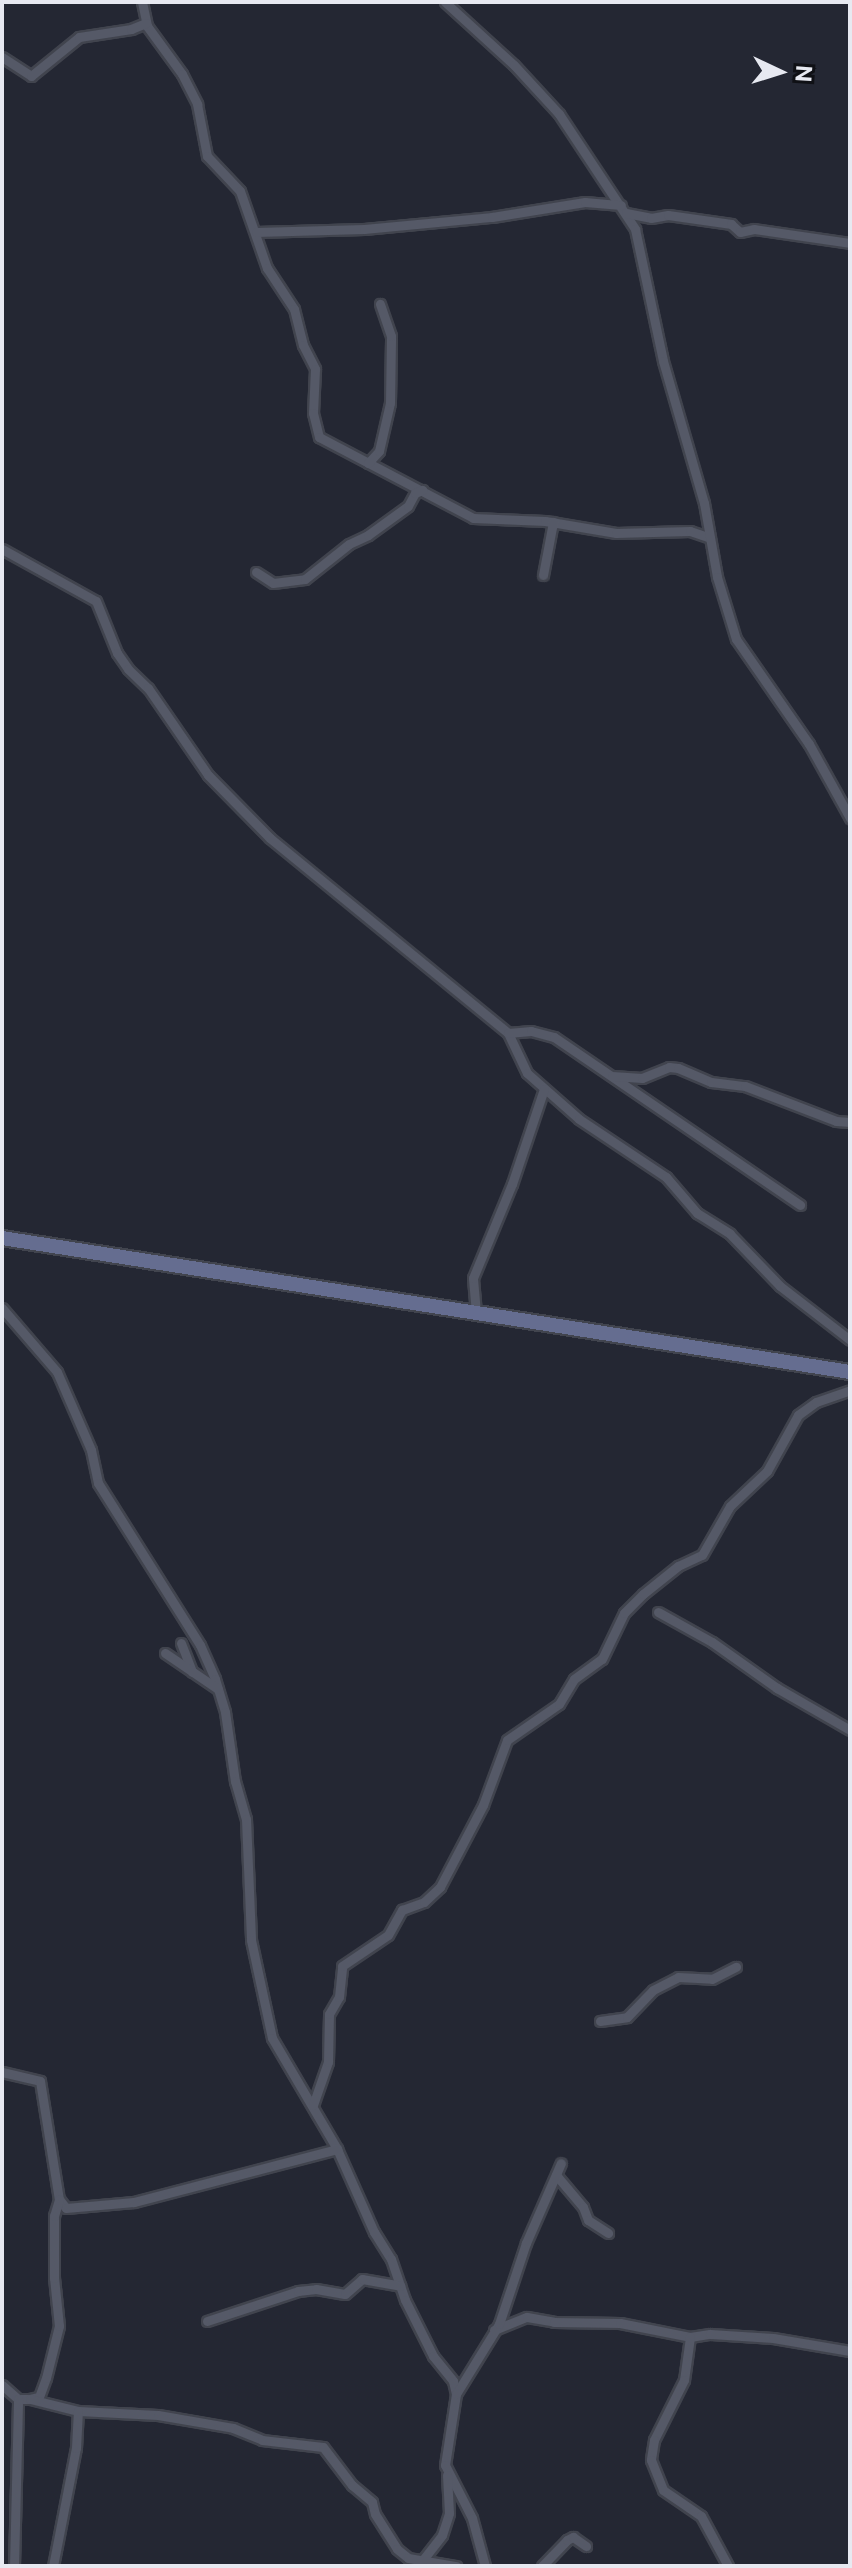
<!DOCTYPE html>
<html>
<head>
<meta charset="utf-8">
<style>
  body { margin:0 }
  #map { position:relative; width:852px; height:2568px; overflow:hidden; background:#242733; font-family:"Public Sans",sans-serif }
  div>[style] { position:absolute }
  .roads { filter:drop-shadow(2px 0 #41444e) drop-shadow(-2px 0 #41444e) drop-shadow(0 2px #41444e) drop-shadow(0 -2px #41444e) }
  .street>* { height:9px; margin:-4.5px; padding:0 4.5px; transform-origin:4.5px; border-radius:4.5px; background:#555967 }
  .secondary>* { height:14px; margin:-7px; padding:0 7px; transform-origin:7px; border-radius:7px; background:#656d90 }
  span { translate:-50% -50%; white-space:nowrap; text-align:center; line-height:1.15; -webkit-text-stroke:8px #0f1015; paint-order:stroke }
  .frame { position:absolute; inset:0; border:4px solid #e7e9f1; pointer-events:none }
  .north { position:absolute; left:740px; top:32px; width:80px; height:80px; -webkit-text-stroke:6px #0f1015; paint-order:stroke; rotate:94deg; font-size:22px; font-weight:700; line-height:32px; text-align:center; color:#e7e9f1 }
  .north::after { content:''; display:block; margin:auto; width:28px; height:36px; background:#e7e9f1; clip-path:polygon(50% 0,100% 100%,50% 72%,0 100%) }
</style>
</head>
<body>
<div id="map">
  <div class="roads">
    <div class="street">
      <div style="left:142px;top:2px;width:25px;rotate:78deg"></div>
      <div style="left:147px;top:26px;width:59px;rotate:53.9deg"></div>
      <div style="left:182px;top:74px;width:34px;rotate:63deg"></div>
      <div style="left:197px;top:104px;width:53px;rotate:79.1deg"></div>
      <div style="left:207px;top:156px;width:48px;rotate:46.7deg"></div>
      <div style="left:240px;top:191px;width:82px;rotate:70.7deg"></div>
      <div style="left:267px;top:268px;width:49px;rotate:56.6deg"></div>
      <div style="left:294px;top:309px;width:37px;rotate:76deg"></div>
      <div style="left:303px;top:345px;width:27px;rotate:63deg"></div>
      <div style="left:315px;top:369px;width:44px;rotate:92.6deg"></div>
      <div style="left:313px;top:413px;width:25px;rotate:76deg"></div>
      <div style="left:319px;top:437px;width:174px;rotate:27.7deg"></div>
      <div style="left:473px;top:518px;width:72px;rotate:2.4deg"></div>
      <div style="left:545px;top:521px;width:72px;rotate:9.6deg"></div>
      <div style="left:616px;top:533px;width:74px;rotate:-1.5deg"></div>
      <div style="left:690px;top:531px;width:21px;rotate:19deg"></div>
      <div style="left:445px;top:2px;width:93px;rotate:42.4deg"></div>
      <div style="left:514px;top:65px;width:67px;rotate:47.4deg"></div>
      <div style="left:559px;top:114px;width:138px;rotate:56.5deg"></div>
      <div style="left:635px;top:229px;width:135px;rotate:78deg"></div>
      <div style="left:663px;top:361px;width:148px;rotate:73.9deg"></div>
      <div style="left:704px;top:503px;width:75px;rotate:80deg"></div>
      <div style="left:717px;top:577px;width:65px;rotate:73deg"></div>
      <div style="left:736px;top:639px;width:128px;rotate:55.2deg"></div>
      <div style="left:809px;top:744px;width:85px;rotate:61deg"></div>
      <div style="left:2px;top:57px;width:35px;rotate:33deg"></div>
      <div style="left:31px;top:76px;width:62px;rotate:-39.1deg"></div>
      <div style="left:79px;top:37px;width:53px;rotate:-8.7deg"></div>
      <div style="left:131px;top:29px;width:16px;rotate:-22deg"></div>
      <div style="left:626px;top:213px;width:25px;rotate:11deg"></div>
      <div style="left:651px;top:218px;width:17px;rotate:-10deg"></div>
      <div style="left:668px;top:215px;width:64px;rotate:8.1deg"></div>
      <div style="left:731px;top:224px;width:12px;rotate:42deg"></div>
      <div style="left:740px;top:232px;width:14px;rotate:-12deg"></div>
      <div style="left:754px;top:229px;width:97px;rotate:8.3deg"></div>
      <div style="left:256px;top:232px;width:108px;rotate:-1.6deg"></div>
      <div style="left:364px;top:229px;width:129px;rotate:-5.4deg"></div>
      <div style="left:492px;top:217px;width:94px;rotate:-9.2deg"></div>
      <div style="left:585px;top:202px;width:36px;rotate:5deg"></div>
      <div style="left:368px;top:463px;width:16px;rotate:-47deg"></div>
      <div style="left:379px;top:451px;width:49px;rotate:-77.1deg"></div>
      <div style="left:390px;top:403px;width:67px;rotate:-89.1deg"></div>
      <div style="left:391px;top:336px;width:34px;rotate:-109deg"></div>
      <div style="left:2px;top:549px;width:107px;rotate:29deg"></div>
      <div style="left:96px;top:601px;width:56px;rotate:68deg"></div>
      <div style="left:117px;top:653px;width:19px;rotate:55deg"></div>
      <div style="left:128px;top:669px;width:28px;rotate:44deg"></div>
      <div style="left:148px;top:688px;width:106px;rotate:55.4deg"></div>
      <div style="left:208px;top:775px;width:88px;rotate:45.5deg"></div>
      <div style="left:270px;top:838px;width:308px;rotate:39.3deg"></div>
      <div style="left:508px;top:1033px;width:44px;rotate:64.6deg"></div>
      <div style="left:527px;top:1073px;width:69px;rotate:41.5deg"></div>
      <div style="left:579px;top:1119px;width:105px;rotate:33.7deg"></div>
      <div style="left:666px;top:1177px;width:48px;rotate:49.3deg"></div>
      <div style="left:697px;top:1213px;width:39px;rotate:32deg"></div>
      <div style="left:730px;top:1234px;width:72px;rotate:46.1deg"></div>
      <div style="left:780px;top:1286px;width:88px;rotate:37.6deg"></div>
      <div style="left:256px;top:572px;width:20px;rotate:33deg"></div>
      <div style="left:273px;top:583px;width:32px;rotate:-7deg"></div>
      <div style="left:305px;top:579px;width:56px;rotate:-38.5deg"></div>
      <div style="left:349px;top:544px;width:21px;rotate:-25deg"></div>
      <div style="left:368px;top:535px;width:49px;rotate:-35.9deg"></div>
      <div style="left:408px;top:506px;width:15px;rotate:-62deg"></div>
      <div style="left:415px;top:493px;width:8px;rotate:-23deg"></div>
      <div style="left:543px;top:575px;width:54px;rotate:-79.3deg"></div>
      <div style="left:508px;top:1033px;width:23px;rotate:-5deg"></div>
      <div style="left:531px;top:1031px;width:24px;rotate:15deg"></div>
      <div style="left:554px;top:1037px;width:298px;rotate:34.3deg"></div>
      <div style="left:612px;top:1076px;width:30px;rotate:4deg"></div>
      <div style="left:642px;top:1078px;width:29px;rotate:-22deg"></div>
      <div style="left:669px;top:1067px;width:9px;rotate:6deg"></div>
      <div style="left:678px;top:1068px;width:36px;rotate:23deg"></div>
      <div style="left:711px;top:1082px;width:34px;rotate:7deg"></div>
      <div style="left:745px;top:1086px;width:97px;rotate:21deg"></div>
      <div style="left:836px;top:1121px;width:14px;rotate:4deg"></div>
      <div style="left:2px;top:1308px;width:84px;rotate:49.3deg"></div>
      <div style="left:57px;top:1372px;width:85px;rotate:66.4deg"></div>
      <div style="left:91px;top:1450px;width:34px;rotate:78deg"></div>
      <div style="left:98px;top:1483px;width:191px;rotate:57.8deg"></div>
      <div style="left:200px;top:1645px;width:37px;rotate:66deg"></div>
      <div style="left:215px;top:1679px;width:34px;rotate:73deg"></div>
      <div style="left:225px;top:1712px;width:70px;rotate:81.8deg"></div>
      <div style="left:235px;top:1781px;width:40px;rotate:74deg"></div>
      <div style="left:246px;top:1819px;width:121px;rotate:87.6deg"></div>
      <div style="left:251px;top:1940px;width:100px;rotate:77.9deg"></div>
      <div style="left:272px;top:2038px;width:129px;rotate:59.6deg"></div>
      <div style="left:337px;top:2149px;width:91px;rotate:66deg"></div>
      <div style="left:374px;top:2232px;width:32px;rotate:58deg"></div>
      <div style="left:391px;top:2259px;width:43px;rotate:71.1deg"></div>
      <div style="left:405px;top:2300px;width:63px;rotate:63.4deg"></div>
      <div style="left:433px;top:2356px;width:32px;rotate:51deg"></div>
      <div style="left:453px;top:2381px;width:13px;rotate:77deg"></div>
      <div style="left:456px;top:2394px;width:72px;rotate:98.8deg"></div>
      <div style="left:445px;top:2465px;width:59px;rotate:63deg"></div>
      <div style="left:472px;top:2518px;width:50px;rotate:74.8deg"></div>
      <div style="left:476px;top:1313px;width:35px;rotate:-95deg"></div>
      <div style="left:473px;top:1278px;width:102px;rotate:-67.5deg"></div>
      <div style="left:512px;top:1184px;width:100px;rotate:-71.4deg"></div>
      <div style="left:658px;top:1612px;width:62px;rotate:29.1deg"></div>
      <div style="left:712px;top:1642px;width:80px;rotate:35.3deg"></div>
      <div style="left:777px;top:1688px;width:84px;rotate:29.9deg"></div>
      <div style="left:181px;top:1643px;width:31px;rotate:69deg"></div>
      <div style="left:165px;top:1653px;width:64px;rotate:34.2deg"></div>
      <div style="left:600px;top:2021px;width:27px;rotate:-8deg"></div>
      <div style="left:627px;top:2017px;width:37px;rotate:-46deg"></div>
      <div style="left:653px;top:1990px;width:28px;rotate:-27deg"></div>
      <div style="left:678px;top:1977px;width:34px;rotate:3deg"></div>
      <div style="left:712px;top:1979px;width:27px;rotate:-27deg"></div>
      <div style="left:2px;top:2072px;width:39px;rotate:13deg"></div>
      <div style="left:40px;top:2081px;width:120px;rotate:80.9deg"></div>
      <div style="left:59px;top:2199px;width:11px;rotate:52deg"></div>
      <div style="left:66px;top:2208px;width:68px;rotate:-5deg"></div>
      <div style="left:134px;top:2202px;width:210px;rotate:-14.6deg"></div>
      <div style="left:313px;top:2105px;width:46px;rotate:-70.8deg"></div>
      <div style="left:328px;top:2062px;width:48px;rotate:-88.8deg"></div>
      <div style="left:329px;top:2014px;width:20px;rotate:-60deg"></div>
      <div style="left:339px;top:1997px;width:31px;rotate:-84deg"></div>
      <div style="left:342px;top:1966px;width:55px;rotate:-34deg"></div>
      <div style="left:388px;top:1935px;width:29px;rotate:-61deg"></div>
      <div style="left:402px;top:1910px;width:23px;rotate:-20deg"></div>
      <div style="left:424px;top:1902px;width:22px;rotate:-43deg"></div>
      <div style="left:440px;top:1887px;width:93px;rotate:-62.3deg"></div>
      <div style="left:483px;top:1805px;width:69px;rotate:-69.7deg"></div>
      <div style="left:507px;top:1740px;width:63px;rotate:-34.7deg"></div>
      <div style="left:559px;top:1704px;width:29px;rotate:-59deg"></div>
      <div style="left:574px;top:1679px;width:34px;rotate:-36deg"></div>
      <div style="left:602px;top:1659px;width:51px;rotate:-64.4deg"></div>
      <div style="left:624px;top:1613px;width:27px;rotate:-45deg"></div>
      <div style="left:643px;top:1594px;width:45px;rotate:-38.7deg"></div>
      <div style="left:678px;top:1566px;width:26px;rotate:-25deg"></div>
      <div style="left:702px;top:1555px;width:56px;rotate:-60.3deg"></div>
      <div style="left:730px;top:1506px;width:51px;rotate:-43.4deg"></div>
      <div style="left:767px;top:1471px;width:64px;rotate:-61deg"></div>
      <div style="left:798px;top:1415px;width:22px;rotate:-36deg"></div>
      <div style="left:816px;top:1402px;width:36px;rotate:-19deg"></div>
      <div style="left:556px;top:2175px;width:42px;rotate:49.8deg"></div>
      <div style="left:583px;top:2207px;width:14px;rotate:69deg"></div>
      <div style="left:588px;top:2220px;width:24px;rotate:33deg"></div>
      <div style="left:207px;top:2321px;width:96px;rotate:-18.2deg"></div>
      <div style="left:298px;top:2291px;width:18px;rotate:-6deg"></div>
      <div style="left:316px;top:2289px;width:29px;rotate:10deg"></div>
      <div style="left:345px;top:2294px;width:23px;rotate:-41deg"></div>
      <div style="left:362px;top:2279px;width:39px;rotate:10deg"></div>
      <div style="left:494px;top:2330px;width:35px;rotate:-22deg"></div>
      <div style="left:527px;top:2317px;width:27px;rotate:10deg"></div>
      <div style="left:554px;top:2322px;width:66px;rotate:0.9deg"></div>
      <div style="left:620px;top:2323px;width:71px;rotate:11.3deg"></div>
      <div style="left:690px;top:2337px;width:20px;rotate:-9deg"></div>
      <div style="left:710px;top:2334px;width:63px;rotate:3.6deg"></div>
      <div style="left:773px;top:2338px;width:78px;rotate:9.6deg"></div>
      <div style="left:690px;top:2337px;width:43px;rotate:97.9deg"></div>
      <div style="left:684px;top:2380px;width:67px;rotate:116.6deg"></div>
      <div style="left:654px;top:2440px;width:20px;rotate:99deg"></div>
      <div style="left:651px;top:2460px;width:32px;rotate:68deg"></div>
      <div style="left:663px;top:2490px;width:46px;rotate:34.4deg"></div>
      <div style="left:701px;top:2516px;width:57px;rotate:61.6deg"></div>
      <div style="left:2px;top:2385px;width:21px;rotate:41deg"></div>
      <div style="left:18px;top:2399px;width:12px"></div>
      <div style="left:30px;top:2399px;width:9px;rotate:-13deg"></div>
      <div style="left:39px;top:2397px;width:20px;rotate:-70deg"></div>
      <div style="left:46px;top:2378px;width:54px;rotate:-76deg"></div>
      <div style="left:59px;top:2326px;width:48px;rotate:-95.9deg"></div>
      <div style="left:54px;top:2278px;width:62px;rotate:-90deg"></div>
      <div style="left:54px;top:2216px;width:17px;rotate:-73deg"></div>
      <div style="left:456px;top:2394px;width:82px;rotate:-58.4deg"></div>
      <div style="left:499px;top:2324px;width:85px;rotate:-71.6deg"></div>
      <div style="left:526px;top:2243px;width:87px;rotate:-66.4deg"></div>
      <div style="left:30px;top:2399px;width:49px;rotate:14deg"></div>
      <div style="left:78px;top:2411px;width:80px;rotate:2.9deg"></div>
      <div style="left:158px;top:2415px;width:76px;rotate:9.8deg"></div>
      <div style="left:233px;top:2428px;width:31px;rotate:22deg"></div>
      <div style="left:262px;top:2440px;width:61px;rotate:6.5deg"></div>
      <div style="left:323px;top:2447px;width:48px;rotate:52.7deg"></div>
      <div style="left:352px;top:2485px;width:26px;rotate:40deg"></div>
      <div style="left:372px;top:2502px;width:12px;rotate:76deg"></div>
      <div style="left:375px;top:2514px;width:41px;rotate:57.8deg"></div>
      <div style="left:397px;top:2549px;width:14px;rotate:39deg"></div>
      <div style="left:408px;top:2558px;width:49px;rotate:9.5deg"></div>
      <div style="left:14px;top:2566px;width:167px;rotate:-88.6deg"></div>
      <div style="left:53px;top:2566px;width:120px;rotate:-79deg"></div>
      <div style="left:76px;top:2448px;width:37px;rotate:-87deg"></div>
      <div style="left:418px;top:2566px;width:39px;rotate:-52deg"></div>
      <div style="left:442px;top:2535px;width:23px;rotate:-72deg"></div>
      <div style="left:449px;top:2513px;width:38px;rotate:-93deg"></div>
      <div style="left:542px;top:2566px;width:36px;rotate:-46deg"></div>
      <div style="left:567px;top:2540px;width:7px;rotate:-27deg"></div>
      <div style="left:573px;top:2537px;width:16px;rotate:35deg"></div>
    </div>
    <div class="secondary">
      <div style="left:2px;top:1238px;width:859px;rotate:8.98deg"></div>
    </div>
  </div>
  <div class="frame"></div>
  <div class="north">N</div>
</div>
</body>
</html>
